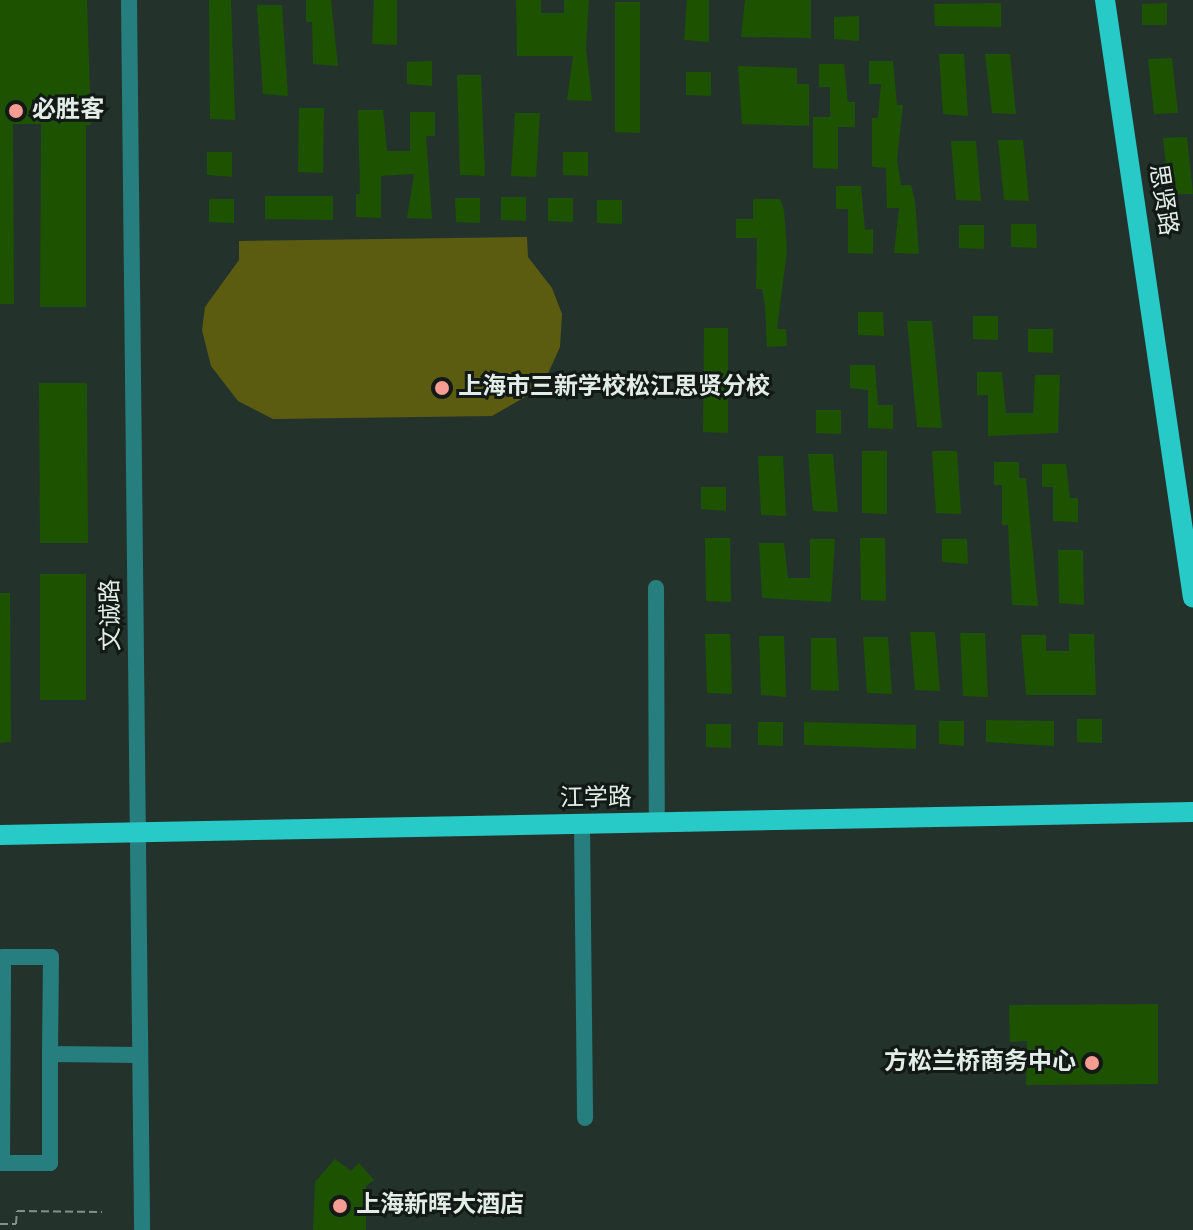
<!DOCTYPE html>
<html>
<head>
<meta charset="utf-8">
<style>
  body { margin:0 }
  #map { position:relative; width:1193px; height:1230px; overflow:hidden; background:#23332c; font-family:Spectral,"Noto Sans SC",serif }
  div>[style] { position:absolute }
  .green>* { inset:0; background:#5c5c10 }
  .building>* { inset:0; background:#1d5200 }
  .path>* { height:2px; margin-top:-1px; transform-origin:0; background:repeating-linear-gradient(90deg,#84918b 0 8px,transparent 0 12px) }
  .minor>* { height:16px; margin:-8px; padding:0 8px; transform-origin:8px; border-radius:8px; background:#267f7e }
  .major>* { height:20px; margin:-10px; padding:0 10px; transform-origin:10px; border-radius:10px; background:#28cac8 }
  .dots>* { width:22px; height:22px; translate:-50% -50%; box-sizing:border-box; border:4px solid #121916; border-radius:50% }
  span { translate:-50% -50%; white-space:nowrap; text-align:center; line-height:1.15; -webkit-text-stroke:6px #121916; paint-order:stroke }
  .poi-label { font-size:24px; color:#e3ede8; font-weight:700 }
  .left { translate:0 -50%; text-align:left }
  .right { translate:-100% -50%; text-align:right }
  .street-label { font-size:24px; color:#e3ede8 }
</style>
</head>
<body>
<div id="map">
  <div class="green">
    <div style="clip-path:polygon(527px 237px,528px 257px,552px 288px,562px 314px,560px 347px,545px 380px,532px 393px,492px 416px,273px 419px,238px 401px,211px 366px,202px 330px,205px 307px,239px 260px,239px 241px)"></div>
  </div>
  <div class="building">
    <div style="clip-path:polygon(0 0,87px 0,91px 125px,86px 125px,86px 307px,40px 307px,41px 124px,13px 124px,14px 304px,0 304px)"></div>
    <div style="clip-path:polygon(209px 0,231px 0,235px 120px,210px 119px)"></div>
    <div style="clip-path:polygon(306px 0,331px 0,338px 66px,313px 64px,312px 22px,306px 22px)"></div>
    <div style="clip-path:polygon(374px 0,397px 0,397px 45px,372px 44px)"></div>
    <div style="clip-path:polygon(516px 0,541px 0,541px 13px,564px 13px,564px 0,589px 0,586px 48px,592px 101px,567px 100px,573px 56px,517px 56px)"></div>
    <div style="clip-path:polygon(687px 0,709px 0,709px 42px,684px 40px)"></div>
    <div style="clip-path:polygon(745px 0,811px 0,811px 38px,741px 37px)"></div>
    <div style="clip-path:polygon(615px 2px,640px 2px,640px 133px,615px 132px)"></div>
    <div style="clip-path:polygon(1001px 3px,1001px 27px,935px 26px,934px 4px)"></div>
    <div style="clip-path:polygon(1167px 3px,1167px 25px,1142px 25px,1142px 4px)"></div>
    <div style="clip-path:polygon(257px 5px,282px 5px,288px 96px,263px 94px)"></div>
    <div style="clip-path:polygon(859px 16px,859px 41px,834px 39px,834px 17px)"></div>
    <div style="clip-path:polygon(939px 54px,964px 54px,968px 116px,943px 114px)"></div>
    <div style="clip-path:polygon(985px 54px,1010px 54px,1016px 114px,992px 113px)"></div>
    <div style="clip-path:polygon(1172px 58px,1178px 113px,1154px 114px,1148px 59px)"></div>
    <div style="clip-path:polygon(432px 61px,432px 86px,407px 84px,407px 62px)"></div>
    <div style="clip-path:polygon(869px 61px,893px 61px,897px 105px,903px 105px,897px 160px,901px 185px,911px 185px,915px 201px,919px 254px,894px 253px,899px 208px,887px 208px,886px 168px,872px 167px,872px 118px,878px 118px,881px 84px,869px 84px)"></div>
    <div style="clip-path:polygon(819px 64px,844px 64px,848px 102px,855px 102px,855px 127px,838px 127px,838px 169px,813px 168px,813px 117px,830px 117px,830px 87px,819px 87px)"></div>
    <div style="clip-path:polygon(738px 66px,797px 68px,797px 84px,809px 84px,809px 126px,742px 124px)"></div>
    <div style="clip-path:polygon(686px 72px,711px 72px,711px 96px,686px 95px)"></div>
    <div style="clip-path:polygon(457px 75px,481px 75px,485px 176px,460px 175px)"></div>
    <div style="clip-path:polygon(299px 108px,324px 108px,323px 173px,298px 172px)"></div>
    <div style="clip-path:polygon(358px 110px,383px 110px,387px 151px,410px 151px,410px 112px,435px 112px,435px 136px,426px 136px,432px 219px,407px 218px,414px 174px,381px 176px,381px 218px,356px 217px,356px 194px,360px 194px)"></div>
    <div style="clip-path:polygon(515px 113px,540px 113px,536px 177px,511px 176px)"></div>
    <div style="clip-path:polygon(1187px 137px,1193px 194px,1169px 194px,1163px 138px)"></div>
    <div style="clip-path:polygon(998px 140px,1023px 140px,1029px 201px,1004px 200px)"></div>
    <div style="clip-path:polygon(951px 141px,976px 141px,981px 201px,956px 200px)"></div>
    <div style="clip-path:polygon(207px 152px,232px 152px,232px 177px,207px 175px)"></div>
    <div style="clip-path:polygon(563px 152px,588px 152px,588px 176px,563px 175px)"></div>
    <div style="clip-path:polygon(836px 186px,861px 186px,865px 230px,873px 229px,873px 254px,848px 253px,848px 209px,836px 209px)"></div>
    <div style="clip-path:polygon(265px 196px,333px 196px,333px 220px,265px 219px)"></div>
    <div style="clip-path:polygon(501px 197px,526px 197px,526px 221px,501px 220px)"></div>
    <div style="clip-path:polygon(455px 198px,480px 198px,480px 223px,456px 222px)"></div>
    <div style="clip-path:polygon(548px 198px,573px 198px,573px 222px,548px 221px)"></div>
    <div style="clip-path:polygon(209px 199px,234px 199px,234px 223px,209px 222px)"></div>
    <div style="clip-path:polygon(753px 199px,780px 199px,784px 210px,787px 251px,777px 329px,786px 329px,787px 346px,767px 347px,765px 306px,762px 289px,756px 289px,757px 238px,736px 238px,736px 219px,753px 219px)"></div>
    <div style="clip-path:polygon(597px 200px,622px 200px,622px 224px,597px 223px)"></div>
    <div style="clip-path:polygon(1011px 224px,1036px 224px,1037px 248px,1011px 247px)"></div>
    <div style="clip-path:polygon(959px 225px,984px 225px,984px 249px,959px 248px)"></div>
    <div style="clip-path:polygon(858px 312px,883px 312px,884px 336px,858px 335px)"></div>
    <div style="clip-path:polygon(973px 316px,998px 316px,998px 340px,973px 339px)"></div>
    <div style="clip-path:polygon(907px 321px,932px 321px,942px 428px,917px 427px)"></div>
    <div style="clip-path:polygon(704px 328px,728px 328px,728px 433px,703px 432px)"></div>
    <div style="clip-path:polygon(1028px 329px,1053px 329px,1053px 353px,1028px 352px)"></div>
    <div style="clip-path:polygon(850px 365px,875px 365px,878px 405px,893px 405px,893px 429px,868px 428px,868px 390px,850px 388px)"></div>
    <div style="clip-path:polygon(977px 372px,1002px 372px,1006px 413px,1033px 413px,1035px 375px,1060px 375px,1058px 433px,988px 436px,988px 395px,977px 395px)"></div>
    <div style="clip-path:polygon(39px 383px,87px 383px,88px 543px,40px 543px)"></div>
    <div style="clip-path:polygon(816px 410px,841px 410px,841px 434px,816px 433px)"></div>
    <div style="clip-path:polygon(862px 451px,887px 451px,887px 514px,862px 513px)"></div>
    <div style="clip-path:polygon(932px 451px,957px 451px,961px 514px,936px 513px)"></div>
    <div style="clip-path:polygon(808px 454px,833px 454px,838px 512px,813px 511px)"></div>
    <div style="clip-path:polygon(758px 456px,783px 456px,786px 516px,761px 515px)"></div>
    <div style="clip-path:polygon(994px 462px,1019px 462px,1019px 478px,1026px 478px,1038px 606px,1012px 605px,1008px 525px,1002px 525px,1002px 485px,994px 485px)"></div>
    <div style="clip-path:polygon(1042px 464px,1066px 464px,1070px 498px,1078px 498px,1078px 522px,1053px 521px,1053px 487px,1042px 487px)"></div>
    <div style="clip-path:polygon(701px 487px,726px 487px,726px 511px,701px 509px)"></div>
    <div style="clip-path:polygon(705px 538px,730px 538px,731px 602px,706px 601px)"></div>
    <div style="clip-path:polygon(860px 538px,885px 538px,886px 601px,861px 600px)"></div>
    <div style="clip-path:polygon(810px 539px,835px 539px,831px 602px,762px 598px,759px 543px,784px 543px,788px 578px,810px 578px)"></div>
    <div style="clip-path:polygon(942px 539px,967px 539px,968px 564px,942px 562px)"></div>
    <div style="clip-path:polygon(1058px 550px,1083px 550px,1084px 605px,1059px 603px)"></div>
    <div style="clip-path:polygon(40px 574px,86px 574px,86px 700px,40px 700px)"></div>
    <div style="clip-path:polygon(0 593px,10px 593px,11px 742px,0 743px)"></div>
    <div style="clip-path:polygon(910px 632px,935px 632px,940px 691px,915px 690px)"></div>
    <div style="clip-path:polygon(960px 633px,985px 633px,988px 697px,963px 696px)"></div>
    <div style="clip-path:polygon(705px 634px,730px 634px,732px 694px,707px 693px)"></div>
    <div style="clip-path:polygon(1069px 634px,1094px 634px,1096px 695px,1026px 695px,1021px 635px,1046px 635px,1046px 651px,1069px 651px)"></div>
    <div style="clip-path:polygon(759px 636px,784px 636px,786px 697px,761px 695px)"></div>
    <div style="clip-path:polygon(863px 637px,888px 637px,892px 694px,867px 693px)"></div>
    <div style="clip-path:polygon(811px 638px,836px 638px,839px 691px,811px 690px)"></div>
    <div style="clip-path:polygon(1077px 719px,1102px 719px,1102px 743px,1077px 742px)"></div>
    <div style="clip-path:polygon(986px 720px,1054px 721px,1054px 746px,986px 742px)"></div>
    <div style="clip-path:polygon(939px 721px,964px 721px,964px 746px,939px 744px)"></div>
    <div style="clip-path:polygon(758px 722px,783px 722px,783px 746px,758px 745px)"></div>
    <div style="clip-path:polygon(804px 722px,916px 725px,916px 749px,804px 745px)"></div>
    <div style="clip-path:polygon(706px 724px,731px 724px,731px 748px,706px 747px)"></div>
    <div style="clip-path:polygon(1158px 1004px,1158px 1084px,1026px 1085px,1027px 1041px,1010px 1042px,1009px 1005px)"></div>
    <div style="clip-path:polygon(335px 1159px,351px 1171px,359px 1163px,374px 1180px,366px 1186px,366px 1230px,313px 1230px,315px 1182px)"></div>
  </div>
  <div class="path">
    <div style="left:0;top:1224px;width:16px"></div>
    <div style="left:16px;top:1224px;width:13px;rotate:-86deg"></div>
    <div style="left:17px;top:1211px;width:85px;rotate:0.7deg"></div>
  </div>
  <div class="minor">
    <div style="left:129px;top:0;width:1230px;rotate:89.39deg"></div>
    <div style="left:656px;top:588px;width:236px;rotate:89.8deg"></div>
    <div style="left:582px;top:826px;width:292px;rotate:89.4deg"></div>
    <div style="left:50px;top:1054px;width:109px;rotate:90deg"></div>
    <div style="left:50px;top:1163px;width:48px;rotate:180deg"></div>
    <div style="left:2px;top:1163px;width:206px;rotate:-89.7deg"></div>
    <div style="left:3px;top:957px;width:48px"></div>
    <div style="left:51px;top:957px;width:97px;rotate:90.6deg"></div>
    <div style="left:50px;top:1054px;width:90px;rotate:0.6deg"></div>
  </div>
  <div class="major">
    <div style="left:1105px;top:0;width:604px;rotate:81.63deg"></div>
    <div style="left:0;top:835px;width:1193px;rotate:-1.1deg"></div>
  </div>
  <div class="dots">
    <div style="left:16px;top:111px;background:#f59c93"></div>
    <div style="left:442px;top:388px;background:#f59c93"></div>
    <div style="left:1092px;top:1063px;background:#f59c93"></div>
    <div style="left:340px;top:1206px;background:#f59c93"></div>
  </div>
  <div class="poi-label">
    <span class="left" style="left:32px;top:111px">必胜客</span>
    <span class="left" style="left:458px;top:388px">上海市三新学校松江思贤分校</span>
    <span class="right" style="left:1076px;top:1063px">方松兰桥商务中心</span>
    <span class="left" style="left:356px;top:1206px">上海新晖大酒店</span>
  </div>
  <div class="street-label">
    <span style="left:1162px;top:200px;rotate:81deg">思贤路</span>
    <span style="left:112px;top:615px;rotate:-91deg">文诚路</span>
    <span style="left:596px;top:799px;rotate:-1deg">江学路</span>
  </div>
</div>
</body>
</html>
